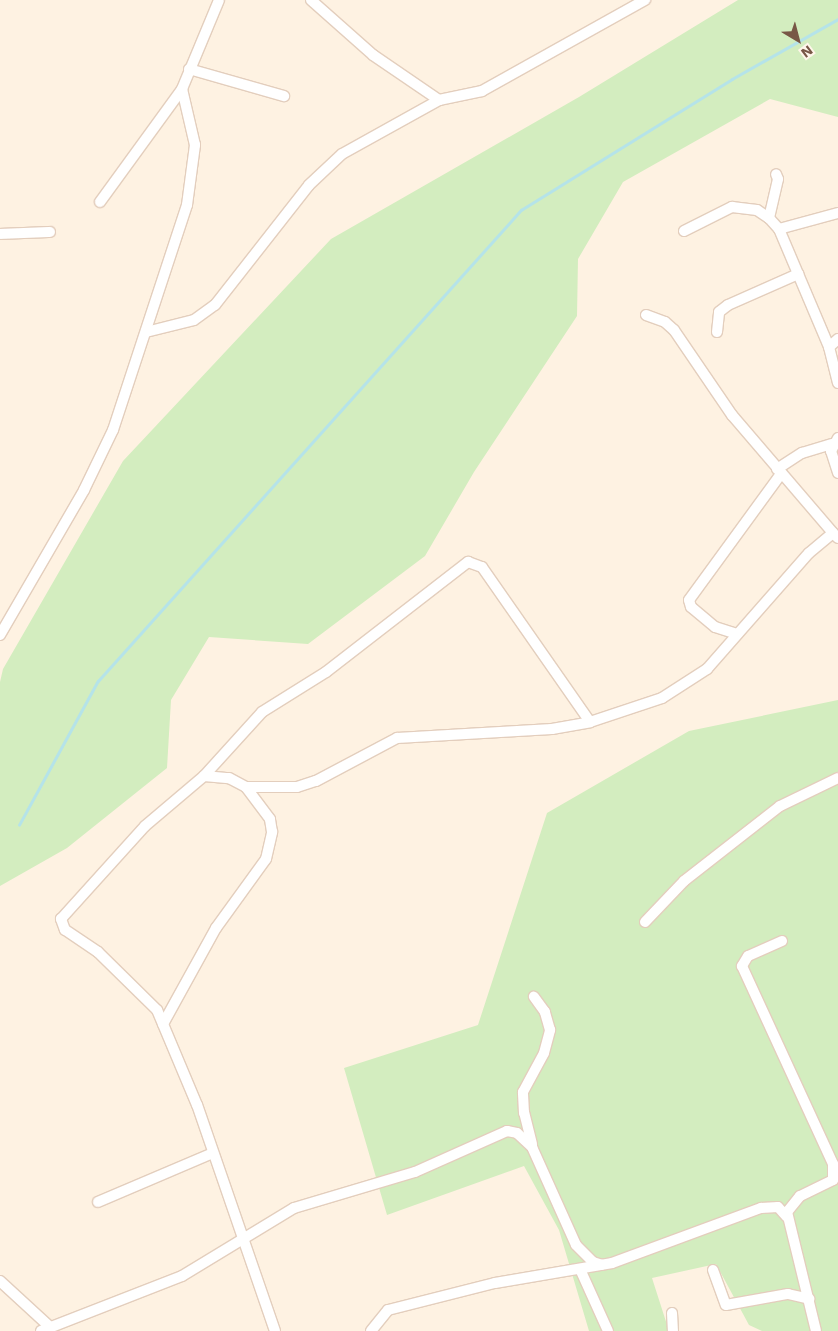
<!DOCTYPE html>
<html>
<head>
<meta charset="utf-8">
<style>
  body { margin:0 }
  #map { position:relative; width:838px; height:1331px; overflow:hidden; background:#fef2e2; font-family:"Work Sans",sans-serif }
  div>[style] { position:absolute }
  .green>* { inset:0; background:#d3edbf }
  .stream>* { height:2.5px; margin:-1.25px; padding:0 1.25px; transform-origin:1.25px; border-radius:1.25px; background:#b5e3e9 }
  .roads { filter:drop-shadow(1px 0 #e3cebd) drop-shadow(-1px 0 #e3cebd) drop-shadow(0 1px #e3cebd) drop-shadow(0 -1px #e3cebd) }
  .minor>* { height:10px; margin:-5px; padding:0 5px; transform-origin:5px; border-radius:5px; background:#fff }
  span { translate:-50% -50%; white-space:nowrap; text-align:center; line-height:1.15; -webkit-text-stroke:4px #fff6ea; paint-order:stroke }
  .north { position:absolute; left:773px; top:15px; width:50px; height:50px; -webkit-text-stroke:4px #fff6ea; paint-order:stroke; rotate:143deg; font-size:14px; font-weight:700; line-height:20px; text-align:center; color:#785746 }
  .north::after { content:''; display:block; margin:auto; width:18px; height:22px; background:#785746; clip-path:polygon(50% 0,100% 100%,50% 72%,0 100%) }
</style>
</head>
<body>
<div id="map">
  <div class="green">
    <div style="clip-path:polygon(738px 0,838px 0,838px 117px,770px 99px,623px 182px,578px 259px,577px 316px,474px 472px,425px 556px,308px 644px,209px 637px,171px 700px,167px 768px,67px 848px,0 886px,0 682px,3px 669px,123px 461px,331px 239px,579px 97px)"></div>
    <div style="clip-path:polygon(838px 700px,838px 1331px,762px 1331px,749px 1325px,716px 1264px,652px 1278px,669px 1331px,589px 1331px,559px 1230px,524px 1166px,387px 1215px,344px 1068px,478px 1025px,547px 813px,689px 731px)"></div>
  </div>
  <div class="stream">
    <div style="left:19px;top:825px;width:164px;rotate:-61.3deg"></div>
    <div style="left:98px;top:681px;width:633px;rotate:-48.07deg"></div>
    <div style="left:521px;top:210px;width:248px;rotate:-31.8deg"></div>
    <div style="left:732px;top:79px;width:122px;rotate:-29.5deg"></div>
  </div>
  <div class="roads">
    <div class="minor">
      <div style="left:311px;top:0;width:83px;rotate:41.6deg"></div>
      <div style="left:373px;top:55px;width:80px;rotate:34.3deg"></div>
      <div style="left:189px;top:69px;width:99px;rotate:15.9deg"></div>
      <div style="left:100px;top:202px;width:140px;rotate:-54deg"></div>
      <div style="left:182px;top:89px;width:96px;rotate:-67.4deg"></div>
      <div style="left:769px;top:218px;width:40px;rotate:-77deg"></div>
      <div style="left:778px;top:179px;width:5px;rotate:-112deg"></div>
      <div style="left:779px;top:229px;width:61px;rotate:-15.2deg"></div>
      <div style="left:684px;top:231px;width:54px;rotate:-26.6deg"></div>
      <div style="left:732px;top:207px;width:25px;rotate:7deg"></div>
      <div style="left:757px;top:210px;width:14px;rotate:34deg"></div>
      <div style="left:769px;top:218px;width:15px;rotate:48deg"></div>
      <div style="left:779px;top:229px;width:128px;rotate:67deg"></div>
      <div style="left:0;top:234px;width:50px;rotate:-2.3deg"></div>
      <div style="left:646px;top:315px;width:20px;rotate:20deg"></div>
      <div style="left:665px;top:322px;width:12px;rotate:42deg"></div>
      <div style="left:674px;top:330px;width:103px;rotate:55.7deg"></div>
      <div style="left:732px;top:415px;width:155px;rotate:49.4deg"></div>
      <div style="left:146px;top:332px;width:49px;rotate:-14deg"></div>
      <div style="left:194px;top:320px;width:26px;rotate:-36deg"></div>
      <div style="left:215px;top:305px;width:152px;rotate:-51.9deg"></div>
      <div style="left:309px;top:185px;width:45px;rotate:-43.2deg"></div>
      <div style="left:342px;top:154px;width:111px;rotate:-29.1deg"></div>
      <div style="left:439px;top:100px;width:44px;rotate:-11.8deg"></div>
      <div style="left:482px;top:91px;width:187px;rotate:-29.2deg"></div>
      <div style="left:717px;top:332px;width:20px;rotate:-84deg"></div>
      <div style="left:719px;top:312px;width:11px;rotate:-38deg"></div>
      <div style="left:728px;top:305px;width:77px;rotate:-23.9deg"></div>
      <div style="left:838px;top:339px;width:12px;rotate:138deg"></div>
      <div style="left:829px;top:347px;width:37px;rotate:76deg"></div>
      <div style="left:838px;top:438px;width:15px;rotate:118deg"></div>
      <div style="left:831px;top:451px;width:23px;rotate:72deg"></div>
      <div style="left:777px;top:469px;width:30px;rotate:-33deg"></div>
      <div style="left:802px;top:453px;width:31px;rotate:-17deg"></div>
      <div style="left:737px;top:634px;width:23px;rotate:-162deg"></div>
      <div style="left:715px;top:627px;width:31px;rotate:-140deg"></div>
      <div style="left:691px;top:607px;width:7px;rotate:-106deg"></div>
      <div style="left:689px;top:600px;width:156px;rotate:-53.9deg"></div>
      <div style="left:0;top:635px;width:168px;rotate:-59.9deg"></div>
      <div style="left:84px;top:490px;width:67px;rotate:-64.2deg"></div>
      <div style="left:113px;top:430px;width:237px;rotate:-71.8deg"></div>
      <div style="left:187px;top:205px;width:61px;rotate:-82.4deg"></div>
      <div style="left:195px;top:145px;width:57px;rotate:-103.1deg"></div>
      <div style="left:204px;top:776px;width:25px;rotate:5deg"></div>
      <div style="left:229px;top:778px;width:19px;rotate:28deg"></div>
      <div style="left:246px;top:787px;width:51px"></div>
      <div style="left:297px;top:787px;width:20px;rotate:-18deg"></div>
      <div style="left:316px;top:781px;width:92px;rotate:-28deg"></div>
      <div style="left:397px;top:738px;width:155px;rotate:-3.3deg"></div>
      <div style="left:552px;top:729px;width:39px;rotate:-10deg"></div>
      <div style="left:590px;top:722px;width:76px;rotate:-18.4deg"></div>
      <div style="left:662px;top:698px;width:54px;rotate:-32.8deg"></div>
      <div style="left:707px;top:669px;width:154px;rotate:-48.7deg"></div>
      <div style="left:809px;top:553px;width:31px;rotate:-40deg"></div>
      <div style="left:833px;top:533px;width:7px;rotate:45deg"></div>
      <div style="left:645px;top:922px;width:57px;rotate:-46.4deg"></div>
      <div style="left:684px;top:881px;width:122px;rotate:-38deg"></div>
      <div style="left:780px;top:806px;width:64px;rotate:-25.8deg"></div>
      <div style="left:782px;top:941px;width:37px;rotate:156deg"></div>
      <div style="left:748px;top:956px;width:12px;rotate:121deg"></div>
      <div style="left:742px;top:966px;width:218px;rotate:65.3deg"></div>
      <div style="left:833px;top:1164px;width:16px;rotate:90deg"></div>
      <div style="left:833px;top:1180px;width:37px;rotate:154deg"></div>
      <div style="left:800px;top:1196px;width:21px;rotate:129deg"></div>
      <div style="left:787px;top:1212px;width:122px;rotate:76.3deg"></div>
      <div style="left:163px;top:1024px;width:110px;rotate:-61.1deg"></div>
      <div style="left:216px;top:928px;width:85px;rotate:-54.1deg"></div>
      <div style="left:266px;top:859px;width:28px;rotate:-77deg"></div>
      <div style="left:272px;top:832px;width:13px;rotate:-99deg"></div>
      <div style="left:270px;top:819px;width:40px;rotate:-127deg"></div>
      <div style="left:532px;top:1144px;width:32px;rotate:-104deg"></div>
      <div style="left:524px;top:1113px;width:21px;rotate:-93deg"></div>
      <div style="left:523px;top:1092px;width:44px;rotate:-61.7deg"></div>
      <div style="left:544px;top:1053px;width:24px;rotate:-75deg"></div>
      <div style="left:550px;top:1030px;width:19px;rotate:-106deg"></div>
      <div style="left:545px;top:1012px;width:19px;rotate:-126deg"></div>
      <div style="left:98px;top:1202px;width:125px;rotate:-23.1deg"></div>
      <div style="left:580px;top:1269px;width:68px;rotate:65.7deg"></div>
      <div style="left:713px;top:1270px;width:37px;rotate:70deg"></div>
      <div style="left:726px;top:1305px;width:63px;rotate:-10.1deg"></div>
      <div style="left:788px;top:1294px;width:22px;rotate:13deg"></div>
      <div style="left:0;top:1281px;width:68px;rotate:42.6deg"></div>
      <div style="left:672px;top:1313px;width:18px;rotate:87deg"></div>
      <div style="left:41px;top:1331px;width:151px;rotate:-21.3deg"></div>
      <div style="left:182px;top:1276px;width:131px;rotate:-31.3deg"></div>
      <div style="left:294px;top:1208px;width:126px;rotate:-16.6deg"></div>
      <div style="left:415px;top:1172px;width:101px;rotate:-24deg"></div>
      <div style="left:507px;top:1131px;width:10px;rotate:11deg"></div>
      <div style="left:517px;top:1133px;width:21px;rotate:43deg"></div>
      <div style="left:532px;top:1147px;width:107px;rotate:65.8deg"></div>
      <div style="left:576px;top:1245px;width:24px;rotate:45deg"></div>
      <div style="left:593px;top:1262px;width:9px;rotate:18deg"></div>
      <div style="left:275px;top:1331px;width:239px;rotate:-109deg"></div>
      <div style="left:197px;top:1105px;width:103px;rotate:-112.8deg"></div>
      <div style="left:157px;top:1010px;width:83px;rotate:-135.5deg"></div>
      <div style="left:98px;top:952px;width:40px;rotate:-146deg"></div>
      <div style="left:65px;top:930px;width:12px;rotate:-110deg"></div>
      <div style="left:61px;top:919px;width:125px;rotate:-47.9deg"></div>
      <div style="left:145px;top:826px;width:77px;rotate:-40.3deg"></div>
      <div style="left:204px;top:776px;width:86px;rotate:-47.8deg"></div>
      <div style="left:262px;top:712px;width:75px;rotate:-32deg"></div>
      <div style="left:326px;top:672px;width:180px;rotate:-37.8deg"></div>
      <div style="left:468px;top:562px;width:15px;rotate:20deg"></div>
      <div style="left:482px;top:567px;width:189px;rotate:55.1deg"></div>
      <div style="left:371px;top:1331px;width:27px;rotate:-51deg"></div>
      <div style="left:388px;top:1310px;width:110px;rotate:-14.2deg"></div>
      <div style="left:495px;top:1283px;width:119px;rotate:-9.7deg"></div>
      <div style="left:612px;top:1263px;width:159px;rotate:-20.3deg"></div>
      <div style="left:761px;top:1208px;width:17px;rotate:-3deg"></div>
      <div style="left:778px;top:1207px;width:13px;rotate:48deg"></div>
    </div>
  </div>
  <div class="north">N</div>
</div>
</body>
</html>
